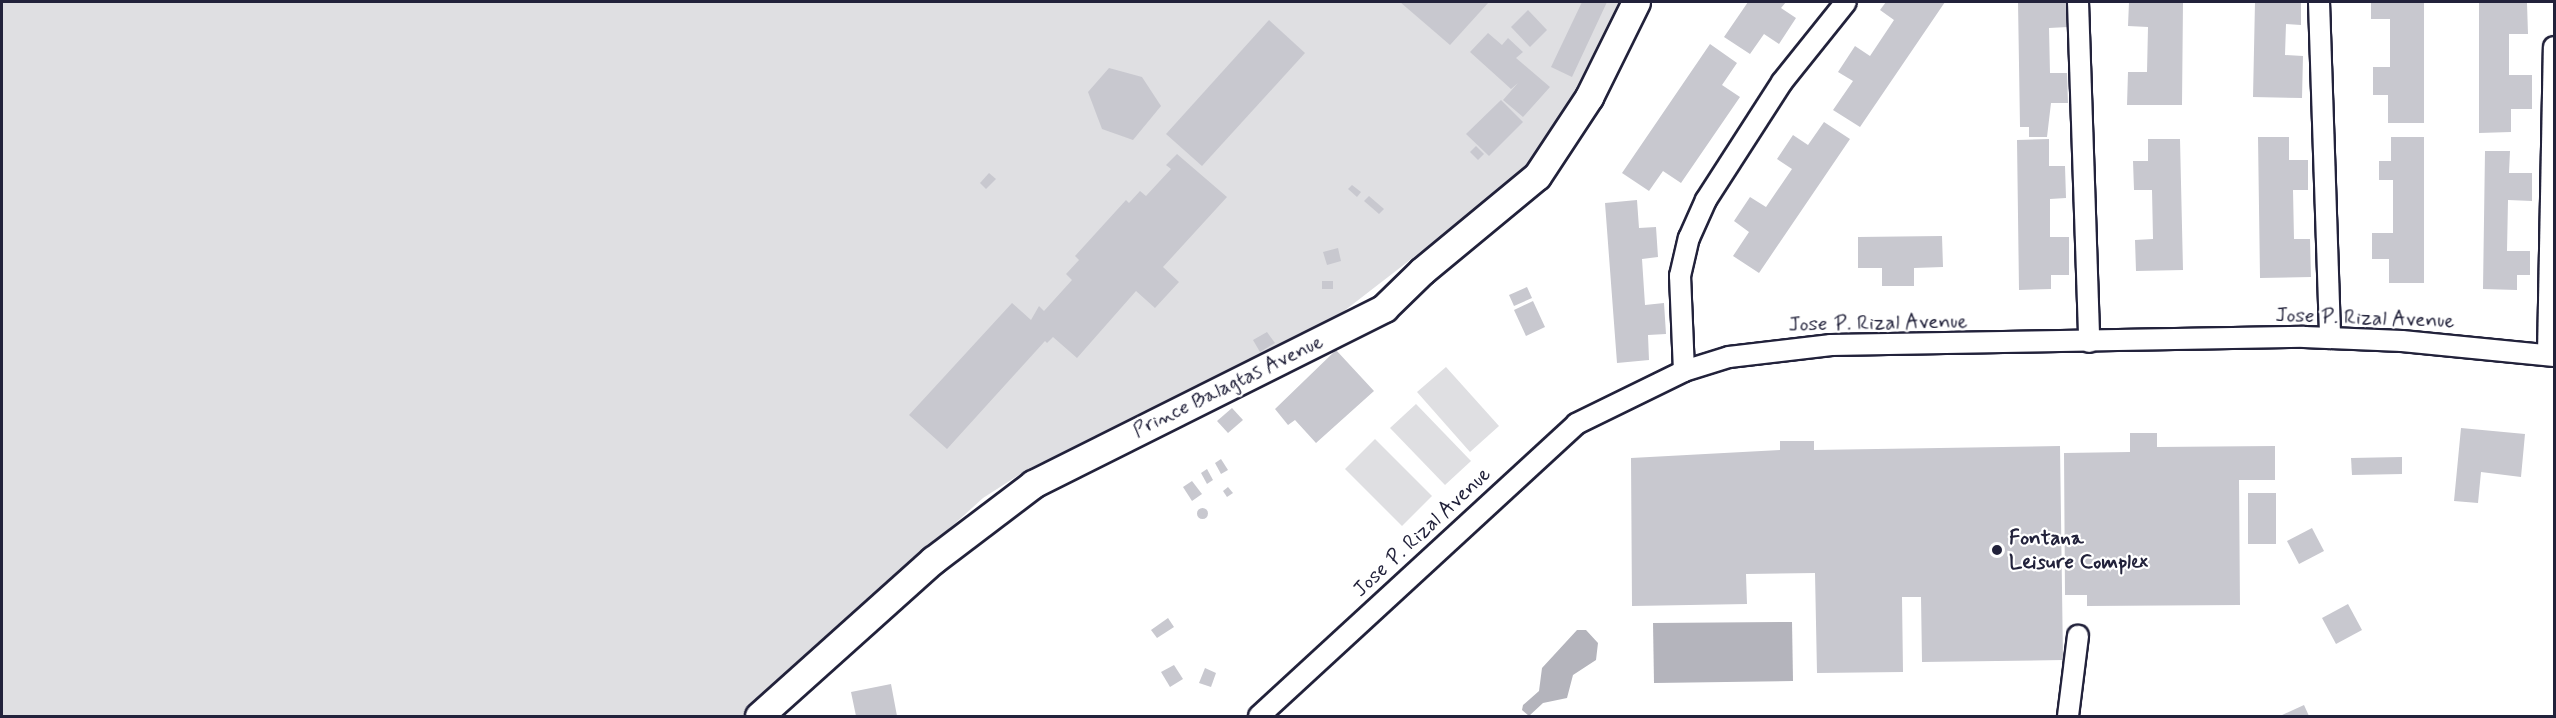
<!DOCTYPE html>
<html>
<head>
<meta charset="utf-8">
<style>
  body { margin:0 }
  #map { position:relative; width:2556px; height:718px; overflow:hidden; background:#fff; font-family:Mynerve,sans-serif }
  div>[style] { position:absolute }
  .green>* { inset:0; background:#dfdfe2 }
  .water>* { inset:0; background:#b4b4bc }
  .building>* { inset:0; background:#c8c8cf }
  .round { border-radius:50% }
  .roads { filter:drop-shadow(2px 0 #22223b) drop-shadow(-2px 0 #22223b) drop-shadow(0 2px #22223b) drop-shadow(0 -2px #22223b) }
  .minor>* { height:20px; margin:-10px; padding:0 10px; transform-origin:10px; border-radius:10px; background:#fff }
  .secondary>* { height:27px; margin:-13.5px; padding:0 13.5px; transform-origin:13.5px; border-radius:13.5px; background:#fff }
  .dots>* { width:16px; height:16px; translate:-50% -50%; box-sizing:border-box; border:3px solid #fff; border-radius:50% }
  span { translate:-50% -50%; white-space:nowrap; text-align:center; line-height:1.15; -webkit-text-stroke:4.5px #fff; paint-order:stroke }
  .street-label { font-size:21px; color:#22223b }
  .poi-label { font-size:21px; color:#22223b; font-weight:700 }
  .left { translate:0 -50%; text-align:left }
  .frame { position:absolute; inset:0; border:3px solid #22223b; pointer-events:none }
</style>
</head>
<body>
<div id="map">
  <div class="green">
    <div style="clip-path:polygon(2px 2px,1619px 2px,1570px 100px,1524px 172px,1344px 311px,1297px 339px,1025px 471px,983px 498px,743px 716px,2px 716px)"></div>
    <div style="clip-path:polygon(1446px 367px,1499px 426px,1470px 452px,1417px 392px)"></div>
    <div style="clip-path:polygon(1416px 404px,1471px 461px,1445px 485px,1390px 428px)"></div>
    <div style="clip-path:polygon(1375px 439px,1432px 496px,1402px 526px,1345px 469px)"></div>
  </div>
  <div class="water">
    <div style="clip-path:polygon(1792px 622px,1793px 681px,1654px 683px,1653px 623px)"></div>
    <div style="clip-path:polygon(1577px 630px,1586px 630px,1598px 643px,1596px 660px,1573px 675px,1567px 698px,1543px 703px,1529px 716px,1522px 710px,1523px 705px,1539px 691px,1542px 668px)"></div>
  </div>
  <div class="building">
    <div style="clip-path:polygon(1400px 2px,1489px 2px,1450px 45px)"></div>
    <div style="clip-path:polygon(1582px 2px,1607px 2px,1572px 77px,1551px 67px)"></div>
    <div style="clip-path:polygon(1748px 2px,1786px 2px,1781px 8px,1796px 18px,1779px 44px,1764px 34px,1750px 54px,1724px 37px)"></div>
    <div style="clip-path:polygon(1886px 2px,1945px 2px,1860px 127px,1833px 110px,1853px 81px,1838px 72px,1855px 46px,1870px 56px,1894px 20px,1880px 10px)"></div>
    <div style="clip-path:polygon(2018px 2px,2068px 2px,2068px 27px,2049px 28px,2050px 73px,2067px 73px,2068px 103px,2051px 103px,2047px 137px,2029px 137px,2029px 127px,2020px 127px)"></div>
    <div style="clip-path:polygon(2129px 2px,2183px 2px,2182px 105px,2127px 105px,2128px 72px,2147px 72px,2148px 27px,2128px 26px)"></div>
    <div style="clip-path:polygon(2255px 2px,2301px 2px,2301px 25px,2286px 24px,2285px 55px,2303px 56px,2302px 98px,2253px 97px)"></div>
    <div style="clip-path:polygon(2371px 2px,2424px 2px,2424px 123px,2388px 123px,2388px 95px,2373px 95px,2373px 67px,2390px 67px,2390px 19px,2371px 19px)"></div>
    <div style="clip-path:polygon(2479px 2px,2527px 3px,2528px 34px,2509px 34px,2509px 75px,2532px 75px,2532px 109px,2511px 109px,2511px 132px,2479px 133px)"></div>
    <div style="clip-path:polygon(1528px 10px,1547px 30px,1530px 47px,1511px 27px)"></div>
    <div style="clip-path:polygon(1269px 20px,1305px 53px,1202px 166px,1166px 134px)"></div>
    <div style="clip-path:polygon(1488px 33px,1502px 45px,1508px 38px,1523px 52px,1516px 58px,1550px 87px,1523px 117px,1503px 100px,1518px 83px,1511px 89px,1470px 52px)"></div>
    <div style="clip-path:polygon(1710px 44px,1737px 63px,1722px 85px,1740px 97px,1681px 183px,1663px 171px,1649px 191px,1622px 173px)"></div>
    <div style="clip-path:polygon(1109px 68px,1142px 77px,1161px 106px,1133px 140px,1102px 129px,1088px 92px)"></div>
    <div style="clip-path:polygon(1501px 100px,1523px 122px,1489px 156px,1466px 134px)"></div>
    <div style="clip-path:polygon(1824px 122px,1850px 139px,1759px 273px,1733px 256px,1749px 232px,1734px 221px,1750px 197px,1766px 207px,1792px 169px,1777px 159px,1793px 135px,1808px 145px)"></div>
    <div style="clip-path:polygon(2258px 137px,2289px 137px,2289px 160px,2308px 160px,2308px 190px,2293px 190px,2294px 239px,2310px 239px,2311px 277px,2260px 278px)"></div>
    <div style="clip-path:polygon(2391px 137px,2424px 137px,2424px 283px,2389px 283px,2389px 259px,2372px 259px,2372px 233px,2393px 233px,2393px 180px,2379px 180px,2379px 161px,2391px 161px)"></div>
    <div style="clip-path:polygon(2049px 139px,2049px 166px,2065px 166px,2066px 198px,2050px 199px,2050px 237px,2069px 237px,2069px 275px,2051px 275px,2051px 289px,2019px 290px,2017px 140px)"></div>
    <div style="clip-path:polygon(2148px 139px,2180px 139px,2183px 270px,2136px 271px,2135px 240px,2153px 239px,2152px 190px,2134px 190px,2133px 161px,2148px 161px)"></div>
    <div style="clip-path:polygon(1476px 146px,1484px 154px,1478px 160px,1470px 152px)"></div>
    <div style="clip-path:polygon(2485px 151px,2510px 151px,2509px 173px,2532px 173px,2532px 201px,2508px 200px,2507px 251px,2530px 251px,2530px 275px,2517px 275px,2517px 290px,2483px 289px)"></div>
    <div style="clip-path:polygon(1177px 154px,1227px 197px,1163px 267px,1179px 282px,1155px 308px,1136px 291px,1077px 358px,1053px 337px,1047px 343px,1045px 341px,947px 449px,909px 415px,1012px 303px,1031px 320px,1039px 306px,1044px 311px,1072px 280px,1066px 274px,1079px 260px,1075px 256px,1126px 200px,1129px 203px,1140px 191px,1146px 196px,1171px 169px,1166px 165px)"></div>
    <div style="clip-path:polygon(989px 173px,996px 179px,986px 189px,980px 183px)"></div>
    <div style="clip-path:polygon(1352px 185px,1361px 192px,1357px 197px,1348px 189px)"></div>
    <div style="clip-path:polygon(1369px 196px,1384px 209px,1379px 214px,1364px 201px)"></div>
    <div style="clip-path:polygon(1637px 200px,1639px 228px,1656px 227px,1658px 257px,1642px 259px,1645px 305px,1664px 303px,1666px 334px,1648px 335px,1649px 360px,1617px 363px,1605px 203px)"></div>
    <div style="clip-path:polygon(1942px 236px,1943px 267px,1914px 268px,1914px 286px,1882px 286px,1882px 268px,1858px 268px,1858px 237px)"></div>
    <div style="clip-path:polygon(1338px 248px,1341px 261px,1327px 265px,1323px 252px)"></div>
    <div style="clip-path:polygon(1322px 281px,1333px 281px,1333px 289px,1322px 289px)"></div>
    <div style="clip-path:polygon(1527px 287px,1532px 298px,1514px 306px,1509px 295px)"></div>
    <div style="clip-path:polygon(1533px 301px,1545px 327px,1526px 336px,1514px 310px)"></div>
    <div style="clip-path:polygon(1267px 332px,1275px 343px,1260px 352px,1253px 340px)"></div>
    <div style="clip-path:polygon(1336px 350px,1374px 391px,1316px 443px,1295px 420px,1288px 425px,1275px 409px)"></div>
    <div style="clip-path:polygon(1232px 408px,1243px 420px,1228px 433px,1217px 421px)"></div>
    <div style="clip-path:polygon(2461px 428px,2525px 434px,2521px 477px,2481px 472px,2478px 503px,2454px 501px)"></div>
    <div style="clip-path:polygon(2130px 433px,2157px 433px,2157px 447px,2275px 446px,2275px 480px,2239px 480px,2240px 605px,2087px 606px,2087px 595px,2065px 595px,2064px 453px,2130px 452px)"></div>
    <div style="clip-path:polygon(1780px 441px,1814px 441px,1814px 450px,2060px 446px,2063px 660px,1922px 662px,1921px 597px,1902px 597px,1903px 672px,1817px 673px,1815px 573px,1746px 574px,1747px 604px,1632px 606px,1631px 458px,1780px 450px)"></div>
    <div style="clip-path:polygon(2402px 457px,2402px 474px,2352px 475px,2351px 458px)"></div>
    <div style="clip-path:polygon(1221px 459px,1228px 470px,1221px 474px,1215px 463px)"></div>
    <div style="clip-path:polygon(1207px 469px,1213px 480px,1207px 484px,1201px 473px)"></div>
    <div style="clip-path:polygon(1192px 481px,1202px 494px,1192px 501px,1183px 487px)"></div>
    <div style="clip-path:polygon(1228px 487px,1233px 493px,1227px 497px,1223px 491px)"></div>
    <div style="clip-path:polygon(2248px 493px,2276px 493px,2276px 544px,2248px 544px)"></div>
    <div class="round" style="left:1196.5px;top:507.5px;width:11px;height:11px"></div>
    <div style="clip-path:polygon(2312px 528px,2324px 551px,2299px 564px,2287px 541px)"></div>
    <div style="clip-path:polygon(2348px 604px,2362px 630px,2336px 644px,2322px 618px)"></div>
    <div style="clip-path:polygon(1168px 618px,1174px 627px,1157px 638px,1151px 630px)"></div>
    <div style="clip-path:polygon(1174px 665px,1183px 679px,1170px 687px,1161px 672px)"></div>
    <div style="clip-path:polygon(1205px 668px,1216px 673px,1211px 687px,1199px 683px)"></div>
    <div style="clip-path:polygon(891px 684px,897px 716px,856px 716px,851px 692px)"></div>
    <div style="clip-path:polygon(2304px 705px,2309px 716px,2280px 716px)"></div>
  </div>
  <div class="roads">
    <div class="minor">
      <div style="left:2078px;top:2px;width:340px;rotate:88.1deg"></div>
      <div style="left:2319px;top:2px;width:335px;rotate:88.1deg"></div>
      <div style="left:2548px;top:354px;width:307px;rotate:-88.9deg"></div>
      <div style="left:1684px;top:371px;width:95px;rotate:-92.4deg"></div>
      <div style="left:1680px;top:276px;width:39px;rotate:-77deg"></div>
      <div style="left:1689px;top:238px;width:42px;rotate:-65.9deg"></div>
      <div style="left:1706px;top:200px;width:140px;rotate:-57.2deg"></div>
      <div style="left:1782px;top:82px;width:102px;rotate:-51.3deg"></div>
      <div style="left:1259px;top:716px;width:431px;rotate:-42.6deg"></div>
      <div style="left:1576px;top:424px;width:120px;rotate:-26.1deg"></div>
      <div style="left:1684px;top:371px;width:47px;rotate:-17.3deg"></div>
      <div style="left:1729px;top:357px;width:103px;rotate:-6.7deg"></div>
      <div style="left:1831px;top:345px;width:473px;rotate:-1deg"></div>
      <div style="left:2304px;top:337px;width:98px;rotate:2.3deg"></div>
      <div style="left:2402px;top:341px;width:153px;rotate:5.6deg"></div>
      <div style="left:2068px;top:716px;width:81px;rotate:-82.9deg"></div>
    </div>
    <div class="secondary">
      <div style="left:759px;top:716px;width:234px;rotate:-41.9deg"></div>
      <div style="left:933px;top:560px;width:126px;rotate:-37.2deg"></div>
      <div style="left:1033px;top:484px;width:393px;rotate:-26.6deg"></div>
      <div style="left:1384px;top:308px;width:53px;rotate:-44.2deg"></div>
      <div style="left:1422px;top:271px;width:149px;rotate:-39.6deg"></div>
      <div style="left:1537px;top:176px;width:95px;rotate:-56.6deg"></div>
      <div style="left:1589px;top:97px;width:106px;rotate:-63.7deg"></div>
    </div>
  </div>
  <div class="dots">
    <div style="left:1997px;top:550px;background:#22223b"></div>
  </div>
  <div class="street-label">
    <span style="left:2365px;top:318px;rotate:2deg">Jose P. Rizal Avenue</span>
    <span style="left:1878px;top:323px;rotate:-1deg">Jose P. Rizal Avenue</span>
    <span style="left:1228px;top:386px;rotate:-26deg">Prince Balagtas Avenue</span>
    <span style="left:1422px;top:532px;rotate:-43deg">Jose P. Rizal Avenue</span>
  </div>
  <div class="poi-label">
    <span class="left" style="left:2009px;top:550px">Fontana<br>Leisure Complex</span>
  </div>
  <div class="frame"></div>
</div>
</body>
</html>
